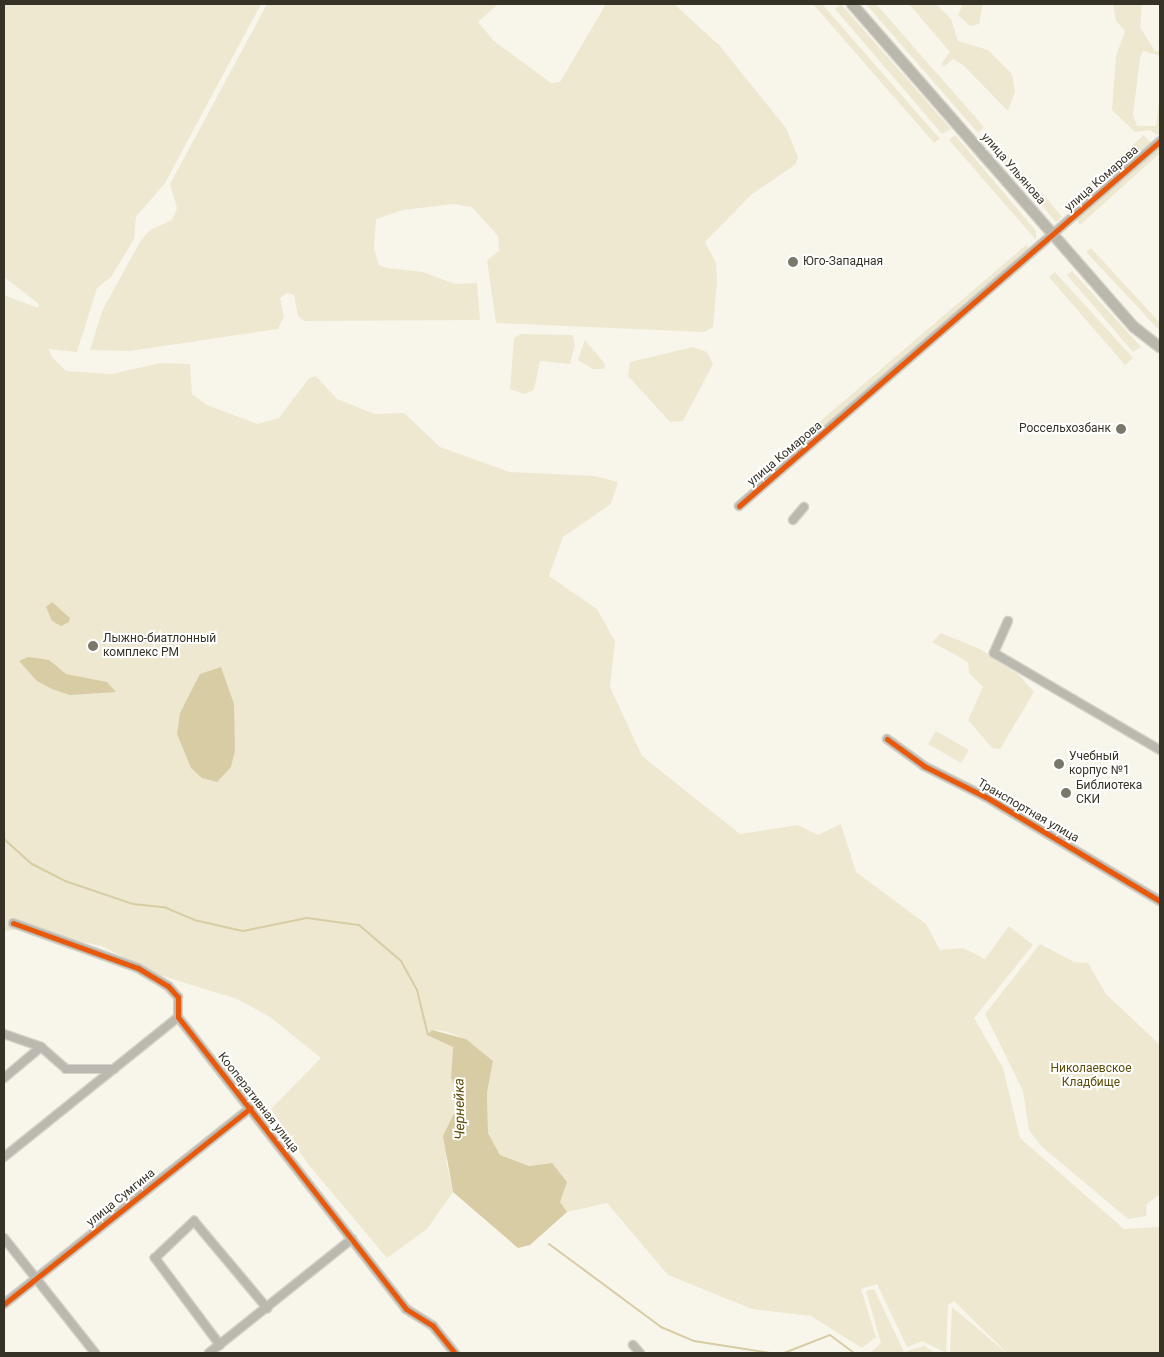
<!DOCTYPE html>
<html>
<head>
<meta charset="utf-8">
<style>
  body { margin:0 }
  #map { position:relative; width:1164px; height:1357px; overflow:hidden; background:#f8f6eb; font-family:Roboto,sans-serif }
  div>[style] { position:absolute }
  .green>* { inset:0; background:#eee8d1 }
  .water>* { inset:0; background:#d7cca3 }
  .stream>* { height:2px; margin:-1px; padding:0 1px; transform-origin:1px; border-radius:1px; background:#d7cca3 }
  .roads { filter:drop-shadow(1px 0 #d4d2c8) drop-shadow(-1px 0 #d4d2c8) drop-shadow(0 1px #d4d2c8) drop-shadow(0 -1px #d4d2c8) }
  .minor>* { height:8px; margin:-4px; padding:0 4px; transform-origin:4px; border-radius:4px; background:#bbb8af }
  .secondary>* { height:10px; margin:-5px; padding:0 5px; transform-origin:5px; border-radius:5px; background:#bab7ad }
  .cycleway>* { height:5px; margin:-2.5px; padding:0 2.5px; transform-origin:2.5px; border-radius:2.5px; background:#e8590c }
  .dots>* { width:14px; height:14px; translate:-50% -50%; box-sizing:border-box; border:2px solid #fff; border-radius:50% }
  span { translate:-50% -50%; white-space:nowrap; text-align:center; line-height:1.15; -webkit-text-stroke:4px #fff; paint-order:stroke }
  .street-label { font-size:12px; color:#363326 }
  .poi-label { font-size:12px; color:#363326 }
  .left { translate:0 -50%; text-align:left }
  .right { translate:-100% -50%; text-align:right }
  .park-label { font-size:12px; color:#5c4d09 }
  .water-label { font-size:14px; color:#5e4e0b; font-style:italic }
  .frame { position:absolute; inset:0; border:5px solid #363326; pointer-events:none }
</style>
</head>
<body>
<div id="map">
  <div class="green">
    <div style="clip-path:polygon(4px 4px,261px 4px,165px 183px,136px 217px,134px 239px,111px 277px,97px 288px,77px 352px,49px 349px,52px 357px,66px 371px,112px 374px,160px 363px,190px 364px,192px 394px,207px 405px,257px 424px,279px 418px,309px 378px,316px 376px,337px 399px,375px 414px,404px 413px,440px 447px,510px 472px,595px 476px,618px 482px,611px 504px,563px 537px,549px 576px,597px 609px,615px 641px,610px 687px,642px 756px,740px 834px,798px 825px,818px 835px,841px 824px,856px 872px,926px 924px,940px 950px,963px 948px,985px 959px,1009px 926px,1033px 945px,974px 1018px,1003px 1068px,1020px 1138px,1124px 1229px,1160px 1227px,1160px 1353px,1007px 1353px,954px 1301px,948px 1305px,946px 1353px,922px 1341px,907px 1347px,877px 1284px,861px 1289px,876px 1337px,862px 1348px,811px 1316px,752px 1309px,668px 1275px,607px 1203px,567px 1212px,560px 1202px,552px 1163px,529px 1166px,500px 1155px,488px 1133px,487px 1093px,493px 1061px,466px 1039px,444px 1031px,432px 1030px,453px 1047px,451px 1078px,461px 1100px,446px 1161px,453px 1192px,427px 1229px,387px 1258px,308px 1164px,271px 1109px,321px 1058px,270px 1017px,237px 999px,156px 974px,102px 946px,20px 929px,4px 931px,4px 295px,38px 308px,39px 304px,4px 277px)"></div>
    <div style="clip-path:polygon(267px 4px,498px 4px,478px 22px,494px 41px,551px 83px,560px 82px,606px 4px,674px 4px,720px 46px,786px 128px,798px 157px,796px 164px,751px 195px,705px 242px,716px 263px,717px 282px,713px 327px,704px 332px,496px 323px,487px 260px,499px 251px,498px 236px,472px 207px,453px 204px,403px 210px,376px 219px,374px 249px,379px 265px,387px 268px,423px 272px,455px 284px,477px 283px,480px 320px,304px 321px,298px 316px,294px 295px,287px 293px,280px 298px,284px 317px,278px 329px,130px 351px,90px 350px,102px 311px,141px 240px,150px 230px,172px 220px,177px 208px,170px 184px)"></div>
    <div style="clip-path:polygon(813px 4px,822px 4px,940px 139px,934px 143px)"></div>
    <div style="clip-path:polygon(841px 4px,951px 129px,942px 134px,835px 9px)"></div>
    <div style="clip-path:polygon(866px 4px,876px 4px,984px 127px,978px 133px)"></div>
    <div style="clip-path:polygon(909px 4px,936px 4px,951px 19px,958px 41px,988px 50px,1012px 74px,1015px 92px,1008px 111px,963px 65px,953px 59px,944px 67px,941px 64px,950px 52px)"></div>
    <div style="clip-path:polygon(963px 4px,983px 4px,979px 24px,970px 26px,958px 15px)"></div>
    <div style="clip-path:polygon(1113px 4px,1142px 4px,1140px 27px,1155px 51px,1160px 51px,1160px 56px,1143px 51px,1140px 58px,1133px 115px,1137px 126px,1156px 126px,1160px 94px,1160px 137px,1150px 130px,1135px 132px,1112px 110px,1116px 56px,1125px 31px,1116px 21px)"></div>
    <div style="clip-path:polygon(988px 132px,1024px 174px,1017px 179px,981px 139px)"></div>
    <div style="clip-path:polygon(955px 135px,1036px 231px,1036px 240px,949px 140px)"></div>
    <div style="clip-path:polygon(1144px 135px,1151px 143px,1069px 213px,1064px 206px)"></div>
    <div style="clip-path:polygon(1160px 145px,1160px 153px,1080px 225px,1076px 219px)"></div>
    <div style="clip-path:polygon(1037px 187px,1062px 217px,1056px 222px,1031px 192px)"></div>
    <div style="clip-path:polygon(1026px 245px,1032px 251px,787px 458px,782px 454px)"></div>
    <div style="clip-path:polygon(1091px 248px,1160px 323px,1160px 331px,1086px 252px)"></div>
    <div style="clip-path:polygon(1072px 271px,1141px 347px,1133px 352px,1067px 275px)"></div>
    <div style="clip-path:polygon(1055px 272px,1133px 358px,1125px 365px,1049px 277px)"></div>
    <div style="clip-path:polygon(521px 334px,573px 335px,575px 345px,570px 364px,540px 361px,534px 390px,524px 394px,510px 389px,514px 338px)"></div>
    <div style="clip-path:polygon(585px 340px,605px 364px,604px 369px,593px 369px,578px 360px)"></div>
    <div style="clip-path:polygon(693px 347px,707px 352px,713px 364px,683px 421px,670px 422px,628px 376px,630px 362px)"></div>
    <div style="clip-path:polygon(941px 633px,980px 649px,1019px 675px,1034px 692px,1000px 749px,992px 748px,968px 720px,983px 687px,969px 673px,968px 662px,932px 642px)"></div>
    <div style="clip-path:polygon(936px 731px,969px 750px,961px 763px,928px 744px)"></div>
    <div style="clip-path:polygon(1040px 944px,1074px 962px,1088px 963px,1106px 994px,1160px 1045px,1160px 1194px,1147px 1204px,1146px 1216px,1128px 1219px,1041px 1146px,1029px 1130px,1023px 1091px,985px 1014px)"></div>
    <div style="clip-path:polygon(874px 1289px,904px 1352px,924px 1346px,935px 1353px,870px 1353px,881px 1343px,866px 1291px)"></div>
    <div style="clip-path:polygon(952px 1307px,1003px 1350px,1006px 1353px,950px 1353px)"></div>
  </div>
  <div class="water">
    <div style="clip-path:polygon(52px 602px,70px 618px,69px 622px,61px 626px,52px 621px,46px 607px)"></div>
    <div style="clip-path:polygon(28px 657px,49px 660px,66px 674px,107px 682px,116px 692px,70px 695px,52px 689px,37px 681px,19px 661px)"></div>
    <div style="clip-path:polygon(221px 667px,234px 704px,235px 750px,231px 767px,217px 782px,202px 778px,191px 768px,177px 734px,180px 713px,200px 674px)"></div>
    <div style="clip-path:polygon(432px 1030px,466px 1039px,493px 1061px,487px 1093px,488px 1133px,500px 1155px,529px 1166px,552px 1163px,567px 1182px,560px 1202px,567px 1212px,530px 1245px,518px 1248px,453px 1192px,443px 1136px,461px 1099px,451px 1078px,453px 1047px,427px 1035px)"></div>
  </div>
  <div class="stream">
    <div style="left:4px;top:839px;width:38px;rotate:42deg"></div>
    <div style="left:32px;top:864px;width:37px;rotate:27deg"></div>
    <div style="left:65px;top:881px;width:72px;rotate:18.7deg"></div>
    <div style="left:133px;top:904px;width:31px;rotate:6deg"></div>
    <div style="left:164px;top:907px;width:33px;rotate:23deg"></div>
    <div style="left:194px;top:920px;width:50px;rotate:12.7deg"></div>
    <div style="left:243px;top:931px;width:65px;rotate:-11.5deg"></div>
    <div style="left:307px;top:918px;width:52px;rotate:7.7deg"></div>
    <div style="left:359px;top:925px;width:55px;rotate:40.6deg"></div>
    <div style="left:401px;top:961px;width:33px;rotate:61deg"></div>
    <div style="left:417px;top:990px;width:46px;rotate:76.3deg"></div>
    <div style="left:549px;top:1244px;width:139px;rotate:36.5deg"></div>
    <div style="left:661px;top:1327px;width:36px;rotate:23deg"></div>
    <div style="left:694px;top:1341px;width:77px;rotate:9deg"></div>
    <div style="left:784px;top:1353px;width:49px;rotate:-21.4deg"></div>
    <div style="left:830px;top:1335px;width:30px;rotate:37deg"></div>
  </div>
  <div class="roads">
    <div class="minor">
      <div style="left:739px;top:506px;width:557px;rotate:-40.92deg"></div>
      <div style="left:793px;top:520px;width:17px;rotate:-50deg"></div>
      <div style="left:1008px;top:621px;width:35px;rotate:114deg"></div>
      <div style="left:994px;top:653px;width:192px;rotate:30.3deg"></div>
      <div style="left:887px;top:739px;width:46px;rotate:36.1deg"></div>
      <div style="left:924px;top:766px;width:69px;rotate:26.6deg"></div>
      <div style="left:986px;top:797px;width:203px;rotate:30.9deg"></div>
      <div style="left:13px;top:923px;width:133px;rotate:19.8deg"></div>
      <div style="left:138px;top:968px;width:35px;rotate:31deg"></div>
      <div style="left:168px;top:986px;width:15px;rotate:48deg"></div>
      <div style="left:178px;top:997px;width:20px;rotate:90deg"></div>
      <div style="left:178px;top:1017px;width:370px;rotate:52deg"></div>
      <div style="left:406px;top:1309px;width:32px;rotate:32deg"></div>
      <div style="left:433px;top:1326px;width:35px;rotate:51deg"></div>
      <div style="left:4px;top:1034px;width:39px;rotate:19deg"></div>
      <div style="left:41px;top:1047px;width:33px;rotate:41deg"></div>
      <div style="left:66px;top:1069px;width:48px"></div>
      <div style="left:4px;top:1078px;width:48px;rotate:-40deg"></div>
      <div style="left:4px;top:1157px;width:223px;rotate:-38.8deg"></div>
      <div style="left:4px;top:1238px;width:147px;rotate:51.6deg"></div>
      <div style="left:4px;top:1304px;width:315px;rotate:-38.5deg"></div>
      <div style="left:220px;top:1345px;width:109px;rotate:-126.8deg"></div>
      <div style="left:155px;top:1258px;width:54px;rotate:-43.5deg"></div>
      <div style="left:194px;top:1221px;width:114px;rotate:50deg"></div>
      <div style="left:633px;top:1345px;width:11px;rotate:49deg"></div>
      <div style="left:209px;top:1353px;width:183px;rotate:-38.6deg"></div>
    </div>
    <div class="secondary">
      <div style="left:852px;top:4px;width:429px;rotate:48.9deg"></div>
      <div style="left:1134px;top:327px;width:33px;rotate:38deg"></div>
    </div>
  </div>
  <div class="cycleway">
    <div style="left:739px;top:506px;width:557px;rotate:-40.92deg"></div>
    <div style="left:887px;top:739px;width:46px;rotate:36.1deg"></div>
    <div style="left:924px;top:766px;width:69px;rotate:26.6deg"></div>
    <div style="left:986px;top:797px;width:203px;rotate:30.9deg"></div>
    <div style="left:13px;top:923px;width:133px;rotate:19.8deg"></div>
    <div style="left:138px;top:968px;width:35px;rotate:31deg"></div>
    <div style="left:168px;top:986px;width:15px;rotate:48deg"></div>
    <div style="left:178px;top:997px;width:20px;rotate:90deg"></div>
    <div style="left:178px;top:1017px;width:370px;rotate:52deg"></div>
    <div style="left:406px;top:1309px;width:32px;rotate:32deg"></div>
    <div style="left:433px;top:1326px;width:35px;rotate:51deg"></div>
    <div style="left:4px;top:1304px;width:315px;rotate:-38.5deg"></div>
  </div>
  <div class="dots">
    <div style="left:793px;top:262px;background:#7a776b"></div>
    <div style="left:1121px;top:429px;background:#7a776b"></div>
    <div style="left:93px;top:646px;background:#7a776b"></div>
    <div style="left:1059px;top:764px;background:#7a776b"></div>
    <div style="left:1066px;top:793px;background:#7a776b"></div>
  </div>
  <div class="street-label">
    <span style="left:1013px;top:169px;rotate:49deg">улица Ульянова</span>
    <span style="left:1102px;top:179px;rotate:-41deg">улица Комарова</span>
    <span style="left:785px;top:454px;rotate:-40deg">улица Комарова</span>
    <span style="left:1028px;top:811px;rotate:30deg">Транспортная улица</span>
    <span style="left:258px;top:1103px;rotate:52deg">Кооперативная улица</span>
    <span style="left:121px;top:1198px;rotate:-39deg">улица Сумгина</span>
  </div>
  <div class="poi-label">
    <span class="left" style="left:803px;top:262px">Юго-Западная</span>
    <span class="right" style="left:1111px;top:429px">Россельхозбанк</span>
    <span class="left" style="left:103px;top:646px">Лыжно-биатлонный<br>комплекс РМ</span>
    <span class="left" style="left:1069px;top:764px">Учебный<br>корпус №1</span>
    <span class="left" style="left:1076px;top:793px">Библиотека<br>СКИ</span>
  </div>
  <div class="park-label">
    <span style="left:1091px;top:1076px">Николаевское<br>Кладбище</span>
  </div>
  <div class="water-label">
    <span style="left:459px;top:1109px;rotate:-91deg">Чернейка</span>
  </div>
  <div class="frame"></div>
</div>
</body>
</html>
